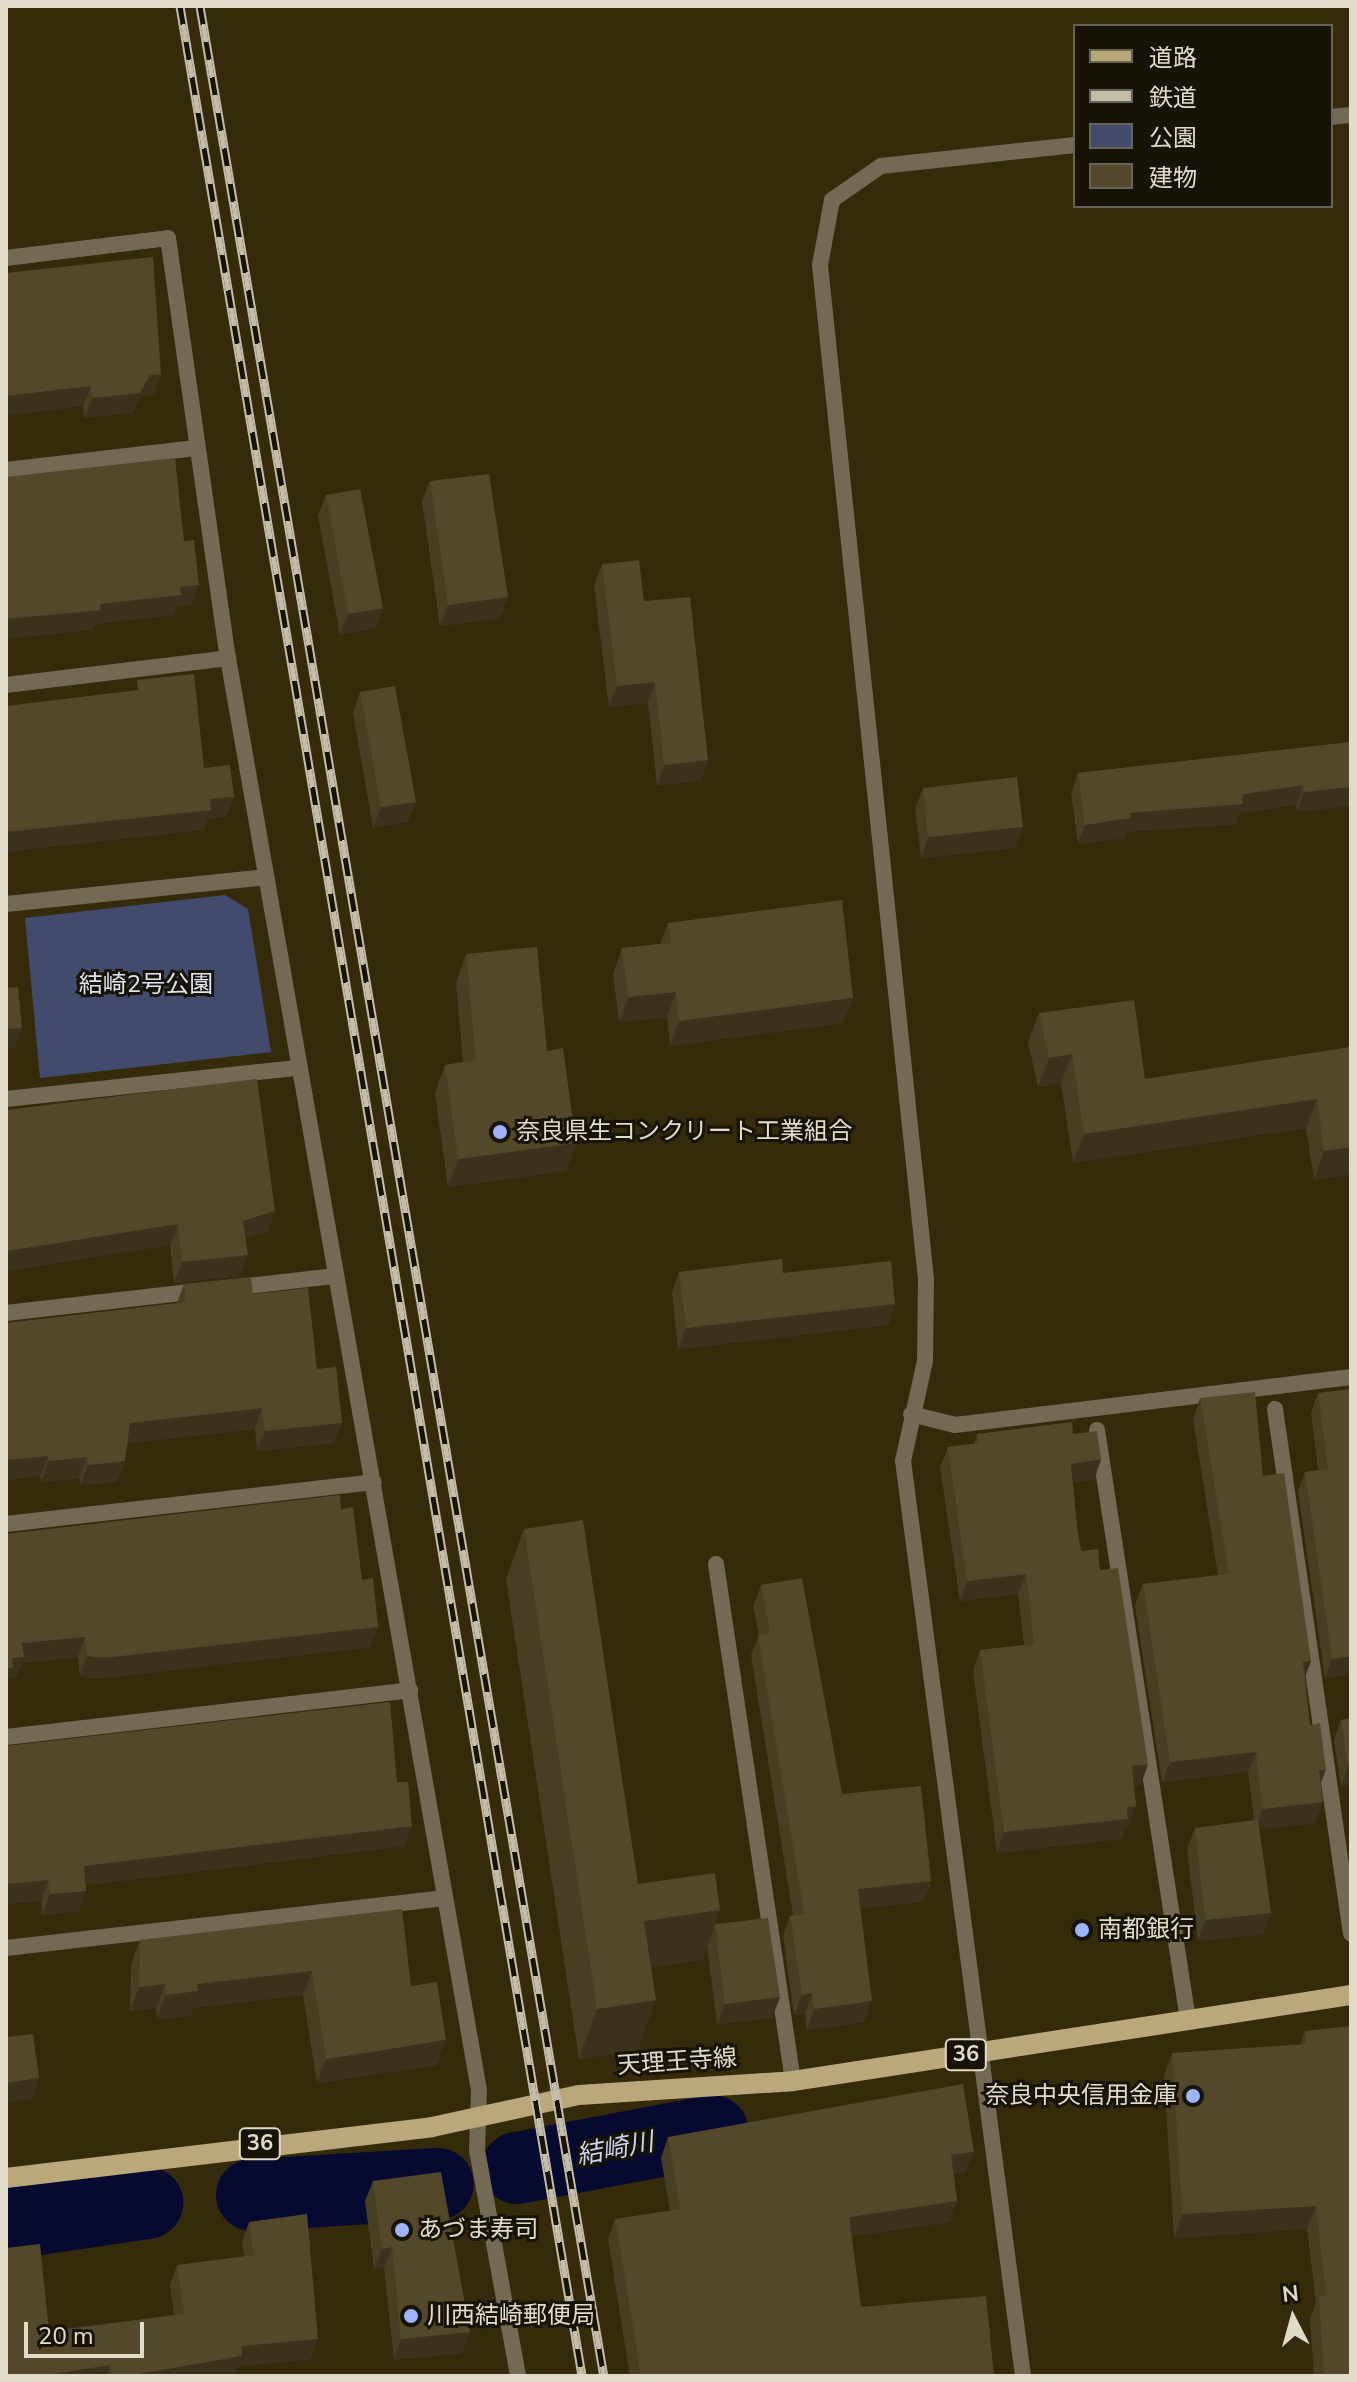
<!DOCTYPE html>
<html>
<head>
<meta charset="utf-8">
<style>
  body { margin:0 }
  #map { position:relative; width:1357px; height:2382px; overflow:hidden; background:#352a0a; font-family:"Nunito Sans","Noto Sans JP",sans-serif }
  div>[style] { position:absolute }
  .green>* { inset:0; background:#424b6d }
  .river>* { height:72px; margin:-36px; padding:0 36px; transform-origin:36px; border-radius:36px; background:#060930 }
  .minor>* { height:16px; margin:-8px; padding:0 8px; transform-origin:8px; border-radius:8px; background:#726a54 }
  .tertiary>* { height:16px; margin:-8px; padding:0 8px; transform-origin:8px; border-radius:8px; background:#726a54 }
  .primary>* { height:20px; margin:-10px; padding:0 10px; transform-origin:10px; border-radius:10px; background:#baa87a }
  .rail>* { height:9px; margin-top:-4.5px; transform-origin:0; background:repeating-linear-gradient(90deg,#181307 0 18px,#c4bda9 0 36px); box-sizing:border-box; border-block:2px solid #c4bda9 }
  .wall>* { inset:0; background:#483e24 }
  .shaded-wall>* { inset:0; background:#3b321d }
  .building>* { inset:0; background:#54482a }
  .dots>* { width:22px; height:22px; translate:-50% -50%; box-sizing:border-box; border:4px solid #181307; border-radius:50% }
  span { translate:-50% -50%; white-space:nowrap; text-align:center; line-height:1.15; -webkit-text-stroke:6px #181307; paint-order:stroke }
  .shield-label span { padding:2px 6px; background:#181307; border:2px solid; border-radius:6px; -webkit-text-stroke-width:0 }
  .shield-label { font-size:22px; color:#e1dbc9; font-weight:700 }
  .park-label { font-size:24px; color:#dee3f2 }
  .poi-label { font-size:24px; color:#e1dbc9 }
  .left { translate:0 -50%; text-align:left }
  .right { translate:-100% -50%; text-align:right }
  .street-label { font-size:24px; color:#e1dbc9 }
  .water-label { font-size:26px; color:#cbd4f2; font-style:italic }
  .frame { position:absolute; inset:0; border:8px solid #e1dbc9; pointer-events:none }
  .legend { position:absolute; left:1073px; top:24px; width:260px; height:184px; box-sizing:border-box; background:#181307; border:2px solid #686355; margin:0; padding:10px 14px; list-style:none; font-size:24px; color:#e1dbc9 }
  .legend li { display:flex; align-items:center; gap:16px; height:40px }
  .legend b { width:40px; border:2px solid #686355 }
  .north { position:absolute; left:1253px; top:2278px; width:80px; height:80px; -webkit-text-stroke:6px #181307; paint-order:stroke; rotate:354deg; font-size:22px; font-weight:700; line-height:32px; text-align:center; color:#e1dbc9 }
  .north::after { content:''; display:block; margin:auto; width:28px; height:36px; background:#e1dbc9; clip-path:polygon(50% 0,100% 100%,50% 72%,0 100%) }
  .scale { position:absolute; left:24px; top:2322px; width:120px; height:36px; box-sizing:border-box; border:4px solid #e1dbc9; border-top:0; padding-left:10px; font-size:24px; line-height:28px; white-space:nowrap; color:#e1dbc9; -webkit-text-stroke:6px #181307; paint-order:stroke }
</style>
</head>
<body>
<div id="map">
  <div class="green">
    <div style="clip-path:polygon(225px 895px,248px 909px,271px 1052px,40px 1078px,25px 918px)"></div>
  </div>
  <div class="river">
    <div style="left:517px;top:2168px;width:199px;rotate:-10.7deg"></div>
    <div style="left:252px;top:2195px;width:186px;rotate:-3.4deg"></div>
    <div style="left:6px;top:2224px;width:143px;rotate:-8.5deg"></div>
  </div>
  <div class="minor">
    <div style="left:6px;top:258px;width:163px;rotate:-7deg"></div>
    <div style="left:168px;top:238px;width:424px;rotate:81.9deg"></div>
    <div style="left:228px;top:658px;width:1454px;rotate:80.06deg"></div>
    <div style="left:479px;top:2090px;width:60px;rotate:91.9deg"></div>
    <div style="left:477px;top:2150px;width:230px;rotate:79.7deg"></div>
    <div style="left:6px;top:470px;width:191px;rotate:-6.6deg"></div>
    <div style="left:6px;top:685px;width:224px;rotate:-6.9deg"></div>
    <div style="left:6px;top:904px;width:261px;rotate:-5.9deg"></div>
    <div style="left:6px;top:1099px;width:293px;rotate:-6.1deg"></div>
    <div style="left:230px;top:1288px;width:107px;rotate:-6.5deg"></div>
    <div style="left:6px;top:1313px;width:194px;rotate:-6.5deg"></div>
    <div style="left:1275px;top:1409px;width:530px;rotate:81.76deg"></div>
    <div style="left:911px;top:1414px;width:45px;rotate:14deg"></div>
    <div style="left:955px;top:1425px;width:399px;rotate:-6.9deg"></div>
    <div style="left:1097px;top:1430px;width:597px;rotate:81.23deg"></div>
    <div style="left:6px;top:1524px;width:370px;rotate:-6.5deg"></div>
    <div style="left:716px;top:1564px;width:523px;rotate:81.53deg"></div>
    <div style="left:6px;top:1737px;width:407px;rotate:-6.6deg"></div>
    <div style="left:6px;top:1948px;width:442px;rotate:-6.5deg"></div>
  </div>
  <div class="tertiary">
    <div style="left:1331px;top:117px;width:20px;rotate:-6deg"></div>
    <div style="left:1023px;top:2376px;width:923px;rotate:-97.47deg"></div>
    <div style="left:903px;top:1461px;width:102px;rotate:-77.6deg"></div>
    <div style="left:925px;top:1361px;width:82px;rotate:-89.3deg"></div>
    <div style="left:926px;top:1279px;width:1020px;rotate:-95.97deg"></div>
    <div style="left:820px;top:265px;width:66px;rotate:-79.5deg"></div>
    <div style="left:832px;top:200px;width:60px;rotate:-34.8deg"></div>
    <div style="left:881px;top:166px;width:195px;rotate:-6.2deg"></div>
  </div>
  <div class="primary">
    <div style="left:6px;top:2178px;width:429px;rotate:-6.8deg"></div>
    <div style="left:432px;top:2127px;width:150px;rotate:-12.3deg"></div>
    <div style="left:579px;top:2095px;width:214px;rotate:-3.7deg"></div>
    <div style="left:793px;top:2081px;width:565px;rotate:-8.76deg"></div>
  </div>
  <div class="rail">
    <div style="left:180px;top:6px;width:2404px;rotate:80.37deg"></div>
    <div style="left:200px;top:6px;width:2404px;rotate:80.33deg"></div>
  </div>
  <div class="wall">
    <div style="clip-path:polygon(6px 273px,161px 374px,154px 394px,142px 396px,132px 413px,84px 418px,83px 406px)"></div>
    <div style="clip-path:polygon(430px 481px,508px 597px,500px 618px,440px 626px,422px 501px)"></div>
    <div style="clip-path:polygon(326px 495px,383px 608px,375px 628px,340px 635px,318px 516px)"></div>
    <div style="clip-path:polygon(602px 564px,644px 601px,708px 760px,700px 781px,657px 785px,648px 703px,609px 707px,594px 585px)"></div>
    <div style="clip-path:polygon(360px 692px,408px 822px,373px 828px,353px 713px)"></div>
    <div style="clip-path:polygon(1351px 742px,1297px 812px,1296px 805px,1240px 813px,1236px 824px,1126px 832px,1124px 838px,1078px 844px,1071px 793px,1078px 773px)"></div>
    <div style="clip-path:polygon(923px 788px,1015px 848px,921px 858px,915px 808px)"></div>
    <div style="clip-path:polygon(668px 923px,843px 1023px,670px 1046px,667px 1017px,619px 1022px,613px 974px,622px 948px,660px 944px)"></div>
    <div style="clip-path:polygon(466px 954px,547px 1051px,576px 1143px,566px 1171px,448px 1187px,435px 1093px,445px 1065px,463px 1062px,456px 982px)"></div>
    <div style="clip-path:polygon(1039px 1013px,1145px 1079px,1351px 1047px,1351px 1174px,1314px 1180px,1306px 1128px,1073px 1163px,1061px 1083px,1038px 1087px,1028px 1042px)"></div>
    <div style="clip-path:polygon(6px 1110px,268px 1231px,246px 1238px,240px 1276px,174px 1283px,170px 1245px,6px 1271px)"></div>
    <div style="clip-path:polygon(679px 1272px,783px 1273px,895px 1304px,888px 1325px,678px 1349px,672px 1293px)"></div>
    <div style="clip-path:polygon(184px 1284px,253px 1294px,317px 1369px,334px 1443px,257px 1451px,255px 1429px,128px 1443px,117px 1482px,80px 1485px,79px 1478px,41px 1482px,40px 1476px,6px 1480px,177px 1303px)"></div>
    <div style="clip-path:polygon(1351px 1389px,1351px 1674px,1325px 1678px,1298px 1491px,1305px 1472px,1318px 1470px,1311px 1413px,1318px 1393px)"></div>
    <div style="clip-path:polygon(1200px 1398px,1263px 1476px,1311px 1661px,1305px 1677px,1310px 1725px,1321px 1784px,1315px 1823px,1259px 1829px,1271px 1913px,1263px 1934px,1198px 1941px,1187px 1848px,1195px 1828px,1254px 1820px,1248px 1772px,1162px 1782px,1135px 1605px,1143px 1584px,1218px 1575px,1193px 1419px)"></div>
    <div style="clip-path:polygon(977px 1434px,1073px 1434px,1101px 1459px,1094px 1480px,1073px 1483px,1077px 1527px,1081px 1551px,1100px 1570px,1141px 1785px,1134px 1786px,1136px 1806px,1129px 1826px,1125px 1827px,1121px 1839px,997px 1853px,973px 1671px,980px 1650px,1024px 1645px,1018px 1594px,960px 1601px,940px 1467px,948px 1447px,974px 1444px)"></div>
    <div style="clip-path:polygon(341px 1509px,370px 1647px,96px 1679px,80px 1676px,78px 1657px,22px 1663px,16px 1678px,9px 1678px,6px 1686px,6px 1534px)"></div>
    <div style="clip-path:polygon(524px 1529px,638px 1884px,715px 1924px,780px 1997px,772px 2018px,717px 2024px,707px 1946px,702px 1960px,651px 1967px,638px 2050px,579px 2059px,506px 1579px)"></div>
    <div style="clip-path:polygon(761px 1585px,842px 1794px,931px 1881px,923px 1902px,860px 1908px,864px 2022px,807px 2030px,805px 2014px,794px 2015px,783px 1936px,790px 1916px,793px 1915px,751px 1655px,759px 1635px,753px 1606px)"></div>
    <div style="clip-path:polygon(1351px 1718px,1351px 1784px,1341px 1786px,1334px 1740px,1341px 1720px)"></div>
    <div style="clip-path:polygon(6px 1746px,397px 1782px,412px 1826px,404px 1846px,86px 1885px,86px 1891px,79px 1911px,42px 1915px,41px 1901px,6px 1904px)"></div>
    <div style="clip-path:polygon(140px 1940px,411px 1986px,437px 2065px,317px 2083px,303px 1995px,193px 2008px,190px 2016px,157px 2019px,156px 2008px,130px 2011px,131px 1964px)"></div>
    <div style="clip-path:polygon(1305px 2031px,1351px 2376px,1314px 2376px,1310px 2319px,1316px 2303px,1307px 2229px,1174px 2238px,1164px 2076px,1172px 2053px,1300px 2045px)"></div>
    <div style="clip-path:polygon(668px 2137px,966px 2172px,954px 2174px,957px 2201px,950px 2222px,851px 2236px,861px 2307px,994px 2376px,630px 2376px,608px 2239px,615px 2219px,670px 2211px,661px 2158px)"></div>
    <div style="clip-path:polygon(373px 2181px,462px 2353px,394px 2360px,384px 2268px,374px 2269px,365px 2201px)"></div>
    <div style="clip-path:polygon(249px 2222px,311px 2359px,238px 2366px,234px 2376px,6px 2376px,49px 2331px,174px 2315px,170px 2285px,177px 2265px,244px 2257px,242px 2242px)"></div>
  </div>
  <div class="shaded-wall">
    <div style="clip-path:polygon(161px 374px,154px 394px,142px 396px,132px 413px,84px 418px,92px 398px,150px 375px)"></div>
    <div style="clip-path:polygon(91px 386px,83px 406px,6px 416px,6px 396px)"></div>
    <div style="clip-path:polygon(199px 585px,192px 605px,177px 607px,174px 615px,96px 624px,93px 630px,6px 639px,6px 619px,100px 604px,180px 587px)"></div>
    <div style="clip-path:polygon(508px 597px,500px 618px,440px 626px,448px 605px)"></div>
    <div style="clip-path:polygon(383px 608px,375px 628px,340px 635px,348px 614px)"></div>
    <div style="clip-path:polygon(655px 682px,648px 703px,609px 707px,617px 686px)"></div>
    <div style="clip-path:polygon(708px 760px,700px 781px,657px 785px,664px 765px)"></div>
    <div style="clip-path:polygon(1303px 785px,1296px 805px,1240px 813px,1236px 824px,1126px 832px,1124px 838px,1078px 844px,1085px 825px,1130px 813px)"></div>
    <div style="clip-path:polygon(1351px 787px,1351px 806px,1297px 812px,1304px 792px)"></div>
    <div style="clip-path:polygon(234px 797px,226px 817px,208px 819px,204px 830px,6px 852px,6px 832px,210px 799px)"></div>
    <div style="clip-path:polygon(416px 802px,408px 822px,373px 828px,381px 807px)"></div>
    <div style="clip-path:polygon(1023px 827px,1015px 848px,921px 858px,928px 837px)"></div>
    <div style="clip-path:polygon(676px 992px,667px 1017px,619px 1022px,628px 997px)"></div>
    <div style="clip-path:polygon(853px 998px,843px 1023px,670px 1046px,679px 1021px)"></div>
    <div style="clip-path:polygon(22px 1028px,15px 1048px,6px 1049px,6px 1029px)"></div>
    <div style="clip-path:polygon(1072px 1054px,1061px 1083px,1038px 1087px,1049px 1058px)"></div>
    <div style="clip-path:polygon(1317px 1099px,1306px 1128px,1073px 1163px,1084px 1134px)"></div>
    <div style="clip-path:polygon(576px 1143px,566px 1171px,448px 1187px,458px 1159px)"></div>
    <div style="clip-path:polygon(1351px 1147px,1351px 1174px,1314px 1180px,1324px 1151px)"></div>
    <div style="clip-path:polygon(275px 1211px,268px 1231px,236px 1241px,243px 1221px)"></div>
    <div style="clip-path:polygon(178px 1224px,170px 1245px,6px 1271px,6px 1251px)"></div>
    <div style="clip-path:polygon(248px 1255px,240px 1276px,174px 1283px,182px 1262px)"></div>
    <div style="clip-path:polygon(895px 1304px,888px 1325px,678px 1349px,686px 1328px)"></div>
    <div style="clip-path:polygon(262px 1408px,255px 1429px,123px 1444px,130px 1423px)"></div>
    <div style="clip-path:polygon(342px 1423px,334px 1443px,257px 1451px,265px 1431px)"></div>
    <div style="clip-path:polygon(48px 1456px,40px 1476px,6px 1480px,6px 1460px)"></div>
    <div style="clip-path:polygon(87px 1457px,79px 1478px,41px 1482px,49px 1461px)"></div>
    <div style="clip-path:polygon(1101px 1459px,1094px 1480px,1063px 1485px,1071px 1464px)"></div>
    <div style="clip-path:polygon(125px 1461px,117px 1482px,80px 1485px,88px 1465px)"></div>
    <div style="clip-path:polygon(1026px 1574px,1018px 1594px,960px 1601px,967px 1581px)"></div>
    <div style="clip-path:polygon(378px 1627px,370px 1647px,96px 1679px,80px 1676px,87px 1656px)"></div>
    <div style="clip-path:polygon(85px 1637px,78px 1657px,22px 1663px,16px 1678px,9px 1678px,6px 1686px,6px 1668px,22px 1643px)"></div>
    <div style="clip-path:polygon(1351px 1656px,1351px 1674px,1325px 1678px,1332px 1659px)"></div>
    <div style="clip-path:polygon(1311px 1661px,1303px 1682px,1303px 1662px)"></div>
    <div style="clip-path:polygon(1256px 1752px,1248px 1772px,1162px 1782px,1170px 1762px)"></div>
    <div style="clip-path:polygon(1148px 1764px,1141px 1785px,1124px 1787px,1132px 1766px)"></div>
    <div style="clip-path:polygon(1348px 1766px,1351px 1766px,1351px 1784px,1341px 1786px)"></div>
    <div style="clip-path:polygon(1326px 1769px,1319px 1789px,1319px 1770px)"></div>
    <div style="clip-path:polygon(1323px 1802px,1315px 1823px,1255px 1830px,1262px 1809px)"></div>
    <div style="clip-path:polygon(1136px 1806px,1129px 1826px,1125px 1827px,1121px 1839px,997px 1853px,1004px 1832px)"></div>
    <div style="clip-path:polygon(412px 1826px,404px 1846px,76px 1886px,84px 1866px)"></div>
    <div style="clip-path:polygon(48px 1880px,41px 1901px,6px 1904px,6px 1884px)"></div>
    <div style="clip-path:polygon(931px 1881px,923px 1902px,850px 1909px,858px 1889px)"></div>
    <div style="clip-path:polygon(86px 1891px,79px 1911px,42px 1915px,50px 1894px)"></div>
    <div style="clip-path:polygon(720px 1910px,702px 1960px,626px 1971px,644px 1921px)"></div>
    <div style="clip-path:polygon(1271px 1913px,1263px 1934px,1198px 1941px,1205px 1920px)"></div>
    <div style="clip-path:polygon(312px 1971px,303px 1995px,193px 2008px,190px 2016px,157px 2019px,166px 1995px,197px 1984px)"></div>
    <div style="clip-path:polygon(165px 1984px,156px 2008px,130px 2011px,139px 1987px)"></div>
    <div style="clip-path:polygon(812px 1993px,805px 2014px,794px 2015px,802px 1995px)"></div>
    <div style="clip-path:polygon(780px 1997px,772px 2018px,717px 2024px,725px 2004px)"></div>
    <div style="clip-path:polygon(656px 2000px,638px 2050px,579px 2059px,597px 2009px)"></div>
    <div style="clip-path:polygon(872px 2001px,864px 2022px,807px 2030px,814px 2009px)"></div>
    <div style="clip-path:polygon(446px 2040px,437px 2065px,317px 2083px,326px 2059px)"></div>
    <div style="clip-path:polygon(39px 2078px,32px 2099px,6px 2103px,6px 2083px)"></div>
    <div style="clip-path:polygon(974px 2152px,966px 2172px,944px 2176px,951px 2155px)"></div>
    <div style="clip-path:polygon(957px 2201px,950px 2222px,841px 2238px,849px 2217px)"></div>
    <div style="clip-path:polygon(1316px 2206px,1307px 2229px,1174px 2238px,1182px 2214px)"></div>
    <div style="clip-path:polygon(392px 2247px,384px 2268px,374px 2269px,382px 2249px)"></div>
    <div style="clip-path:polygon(470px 2332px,462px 2353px,394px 2360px,401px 2339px)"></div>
    <div style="clip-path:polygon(318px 2339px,311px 2359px,238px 2366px,234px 2376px,127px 2376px,241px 2346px)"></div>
    <div style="clip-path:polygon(110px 2365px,106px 2376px,39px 2376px)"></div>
  </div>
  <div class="building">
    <div style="clip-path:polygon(153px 257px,161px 374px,150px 375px,140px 393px,92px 398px,91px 386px,6px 396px,6px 273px)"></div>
    <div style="clip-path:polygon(175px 458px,184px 541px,194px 540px,199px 585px,180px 587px,181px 595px,100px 604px,101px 610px,6px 619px,6px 477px)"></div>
    <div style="clip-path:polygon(489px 474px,508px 597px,448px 605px,430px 481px)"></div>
    <div style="clip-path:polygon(360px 489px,383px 608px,348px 614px,326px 495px)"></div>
    <div style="clip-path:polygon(639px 560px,644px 601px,690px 597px,708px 760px,664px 765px,655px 682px,617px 686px,602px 564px)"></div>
    <div style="clip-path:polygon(194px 674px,204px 768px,230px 765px,234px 797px,210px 799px,211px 810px,6px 832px,6px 706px,138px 690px,137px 680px)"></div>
    <div style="clip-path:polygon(395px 686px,416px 802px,381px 807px,360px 692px)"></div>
    <div style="clip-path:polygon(1351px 742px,1351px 787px,1304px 792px,1303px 785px,1242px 794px,1243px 804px,1130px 813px,1131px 818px,1085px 825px,1078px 773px)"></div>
    <div style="clip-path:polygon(1017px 777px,1023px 827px,928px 837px,923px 788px)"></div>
    <div style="clip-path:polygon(842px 900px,853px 998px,679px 1021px,676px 992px,628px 997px,622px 948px,671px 943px,668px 923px)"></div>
    <div style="clip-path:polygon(537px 947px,547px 1051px,563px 1048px,576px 1143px,458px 1159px,445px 1065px,476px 1060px,466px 954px)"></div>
    <div style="clip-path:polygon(18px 987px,22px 1028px,6px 1029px,6px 988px)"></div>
    <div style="clip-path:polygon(1134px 1000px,1145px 1079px,1351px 1047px,1351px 1147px,1324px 1151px,1317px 1099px,1084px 1134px,1072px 1054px,1049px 1058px,1039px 1013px)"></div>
    <div style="clip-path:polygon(257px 1079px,275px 1211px,243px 1221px,248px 1255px,182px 1262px,178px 1224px,6px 1251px,6px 1110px)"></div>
    <div style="clip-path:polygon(782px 1259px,783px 1273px,891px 1261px,895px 1304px,686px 1328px,679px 1272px)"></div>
    <div style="clip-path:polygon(251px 1277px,253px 1294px,308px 1288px,317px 1369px,336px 1367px,342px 1423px,265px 1431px,262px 1408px,130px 1423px,125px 1461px,88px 1465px,87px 1457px,49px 1461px,48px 1456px,6px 1460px,6px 1323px,186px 1302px,184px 1284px)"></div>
    <div style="clip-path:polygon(1351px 1389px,1351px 1656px,1332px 1659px,1305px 1472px,1328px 1469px,1318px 1393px)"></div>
    <div style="clip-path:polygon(1255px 1392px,1263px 1476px,1284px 1473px,1311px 1661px,1303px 1662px,1310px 1725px,1320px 1723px,1326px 1769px,1319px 1770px,1323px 1802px,1262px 1809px,1256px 1752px,1170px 1762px,1143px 1584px,1229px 1574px,1200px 1398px)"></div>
    <div style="clip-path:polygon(1072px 1422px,1073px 1434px,1097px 1431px,1101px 1459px,1071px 1464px,1077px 1527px,1081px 1551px,1098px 1549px,1100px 1570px,1118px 1568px,1148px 1764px,1132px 1766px,1136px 1806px,1127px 1807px,1128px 1819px,1004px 1832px,980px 1650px,1034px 1644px,1026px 1574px,967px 1581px,948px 1447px,978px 1443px,977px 1434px)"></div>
    <div style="clip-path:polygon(340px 1495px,341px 1509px,353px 1507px,362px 1580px,373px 1578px,378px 1627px,104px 1658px,87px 1656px,85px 1637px,22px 1643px,24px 1657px,12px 1658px,13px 1668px,6px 1668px,6px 1534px)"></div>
    <div style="clip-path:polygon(583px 1520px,638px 1884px,715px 1873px,720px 1910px,644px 1921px,656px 2000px,597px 2009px,524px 1529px)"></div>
    <div style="clip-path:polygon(802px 1578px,842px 1794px,921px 1786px,931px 1881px,858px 1889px,872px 2001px,814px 2009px,812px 1993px,802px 1995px,790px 1916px,804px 1914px,758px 1635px,770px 1633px,761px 1585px)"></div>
    <div style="clip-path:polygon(390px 1702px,397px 1782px,408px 1782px,412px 1826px,84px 1866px,86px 1891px,50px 1894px,48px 1880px,6px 1884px,6px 1746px)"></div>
    <div style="clip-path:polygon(1351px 1718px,1351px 1766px,1348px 1766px,1341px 1720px)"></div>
    <div style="clip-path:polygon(1258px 1820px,1271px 1913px,1205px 1920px,1195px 1828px)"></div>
    <div style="clip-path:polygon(402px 1909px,411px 1986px,437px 1982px,446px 2040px,326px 2059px,312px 1971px,197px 1984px,198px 1991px,166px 1995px,165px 1984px,139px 1987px,140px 1940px)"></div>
    <div style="clip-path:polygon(768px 1918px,780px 1997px,725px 2004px,715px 1924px)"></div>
    <div style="clip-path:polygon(1351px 2026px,1351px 2376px,1324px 2376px,1319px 2296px,1326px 2295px,1316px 2206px,1182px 2214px,1172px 2053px,1306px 2044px,1305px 2031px)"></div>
    <div style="clip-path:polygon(33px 2034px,39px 2078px,6px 2083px,6px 2037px)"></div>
    <div style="clip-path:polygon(963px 2084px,974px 2152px,951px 2155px,957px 2201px,849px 2217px,861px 2307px,986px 2296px,994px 2376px,641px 2376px,615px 2219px,680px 2209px,668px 2137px)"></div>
    <div style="clip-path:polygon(441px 2172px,470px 2332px,401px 2339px,392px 2247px,382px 2249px,373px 2181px)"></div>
    <div style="clip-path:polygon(307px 2214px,318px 2339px,241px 2346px,242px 2356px,127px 2376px,112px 2376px,110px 2365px,39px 2376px,6px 2376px,6px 2248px,40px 2244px,49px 2331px,85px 2327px,184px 2314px,177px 2265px,254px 2255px,249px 2222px)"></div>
  </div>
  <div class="dots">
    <div style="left:500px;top:1132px;background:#9eb3fd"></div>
    <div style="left:1082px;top:1930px;background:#9eb3fd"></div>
    <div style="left:1193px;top:2096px;background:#9eb3fd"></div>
    <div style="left:402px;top:2230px;background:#9eb3fd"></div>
    <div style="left:411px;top:2316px;background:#9eb3fd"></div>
  </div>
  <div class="shield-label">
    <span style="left:966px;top:2055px">36</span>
    <span style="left:260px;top:2144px">36</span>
  </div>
  <div class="park-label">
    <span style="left:146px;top:985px">結崎2号公園</span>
  </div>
  <div class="poi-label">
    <span class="left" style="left:516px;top:1132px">奈良県生コンクリート工業組合</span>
    <span class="left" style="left:1098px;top:1930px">南都銀行</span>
    <span class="right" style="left:1177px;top:2096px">奈良中央信用金庫</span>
    <span class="left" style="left:418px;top:2230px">あづま寿司</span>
    <span class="left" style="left:427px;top:2316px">川西結崎郵便局</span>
  </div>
  <div class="street-label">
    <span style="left:677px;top:2062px;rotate:-4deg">天理王寺線</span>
  </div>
  <div class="water-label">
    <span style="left:615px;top:2149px;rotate:-11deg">結崎川</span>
  </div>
  <div class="frame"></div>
  <ul class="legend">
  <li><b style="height:10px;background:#baa87a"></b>道路</li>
  <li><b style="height:10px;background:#c4bda9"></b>鉄道</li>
  <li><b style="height:22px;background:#424b6d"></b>公園</li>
  <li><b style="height:22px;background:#54482a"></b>建物</li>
  </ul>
  <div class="north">N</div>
  <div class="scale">20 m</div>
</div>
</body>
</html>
